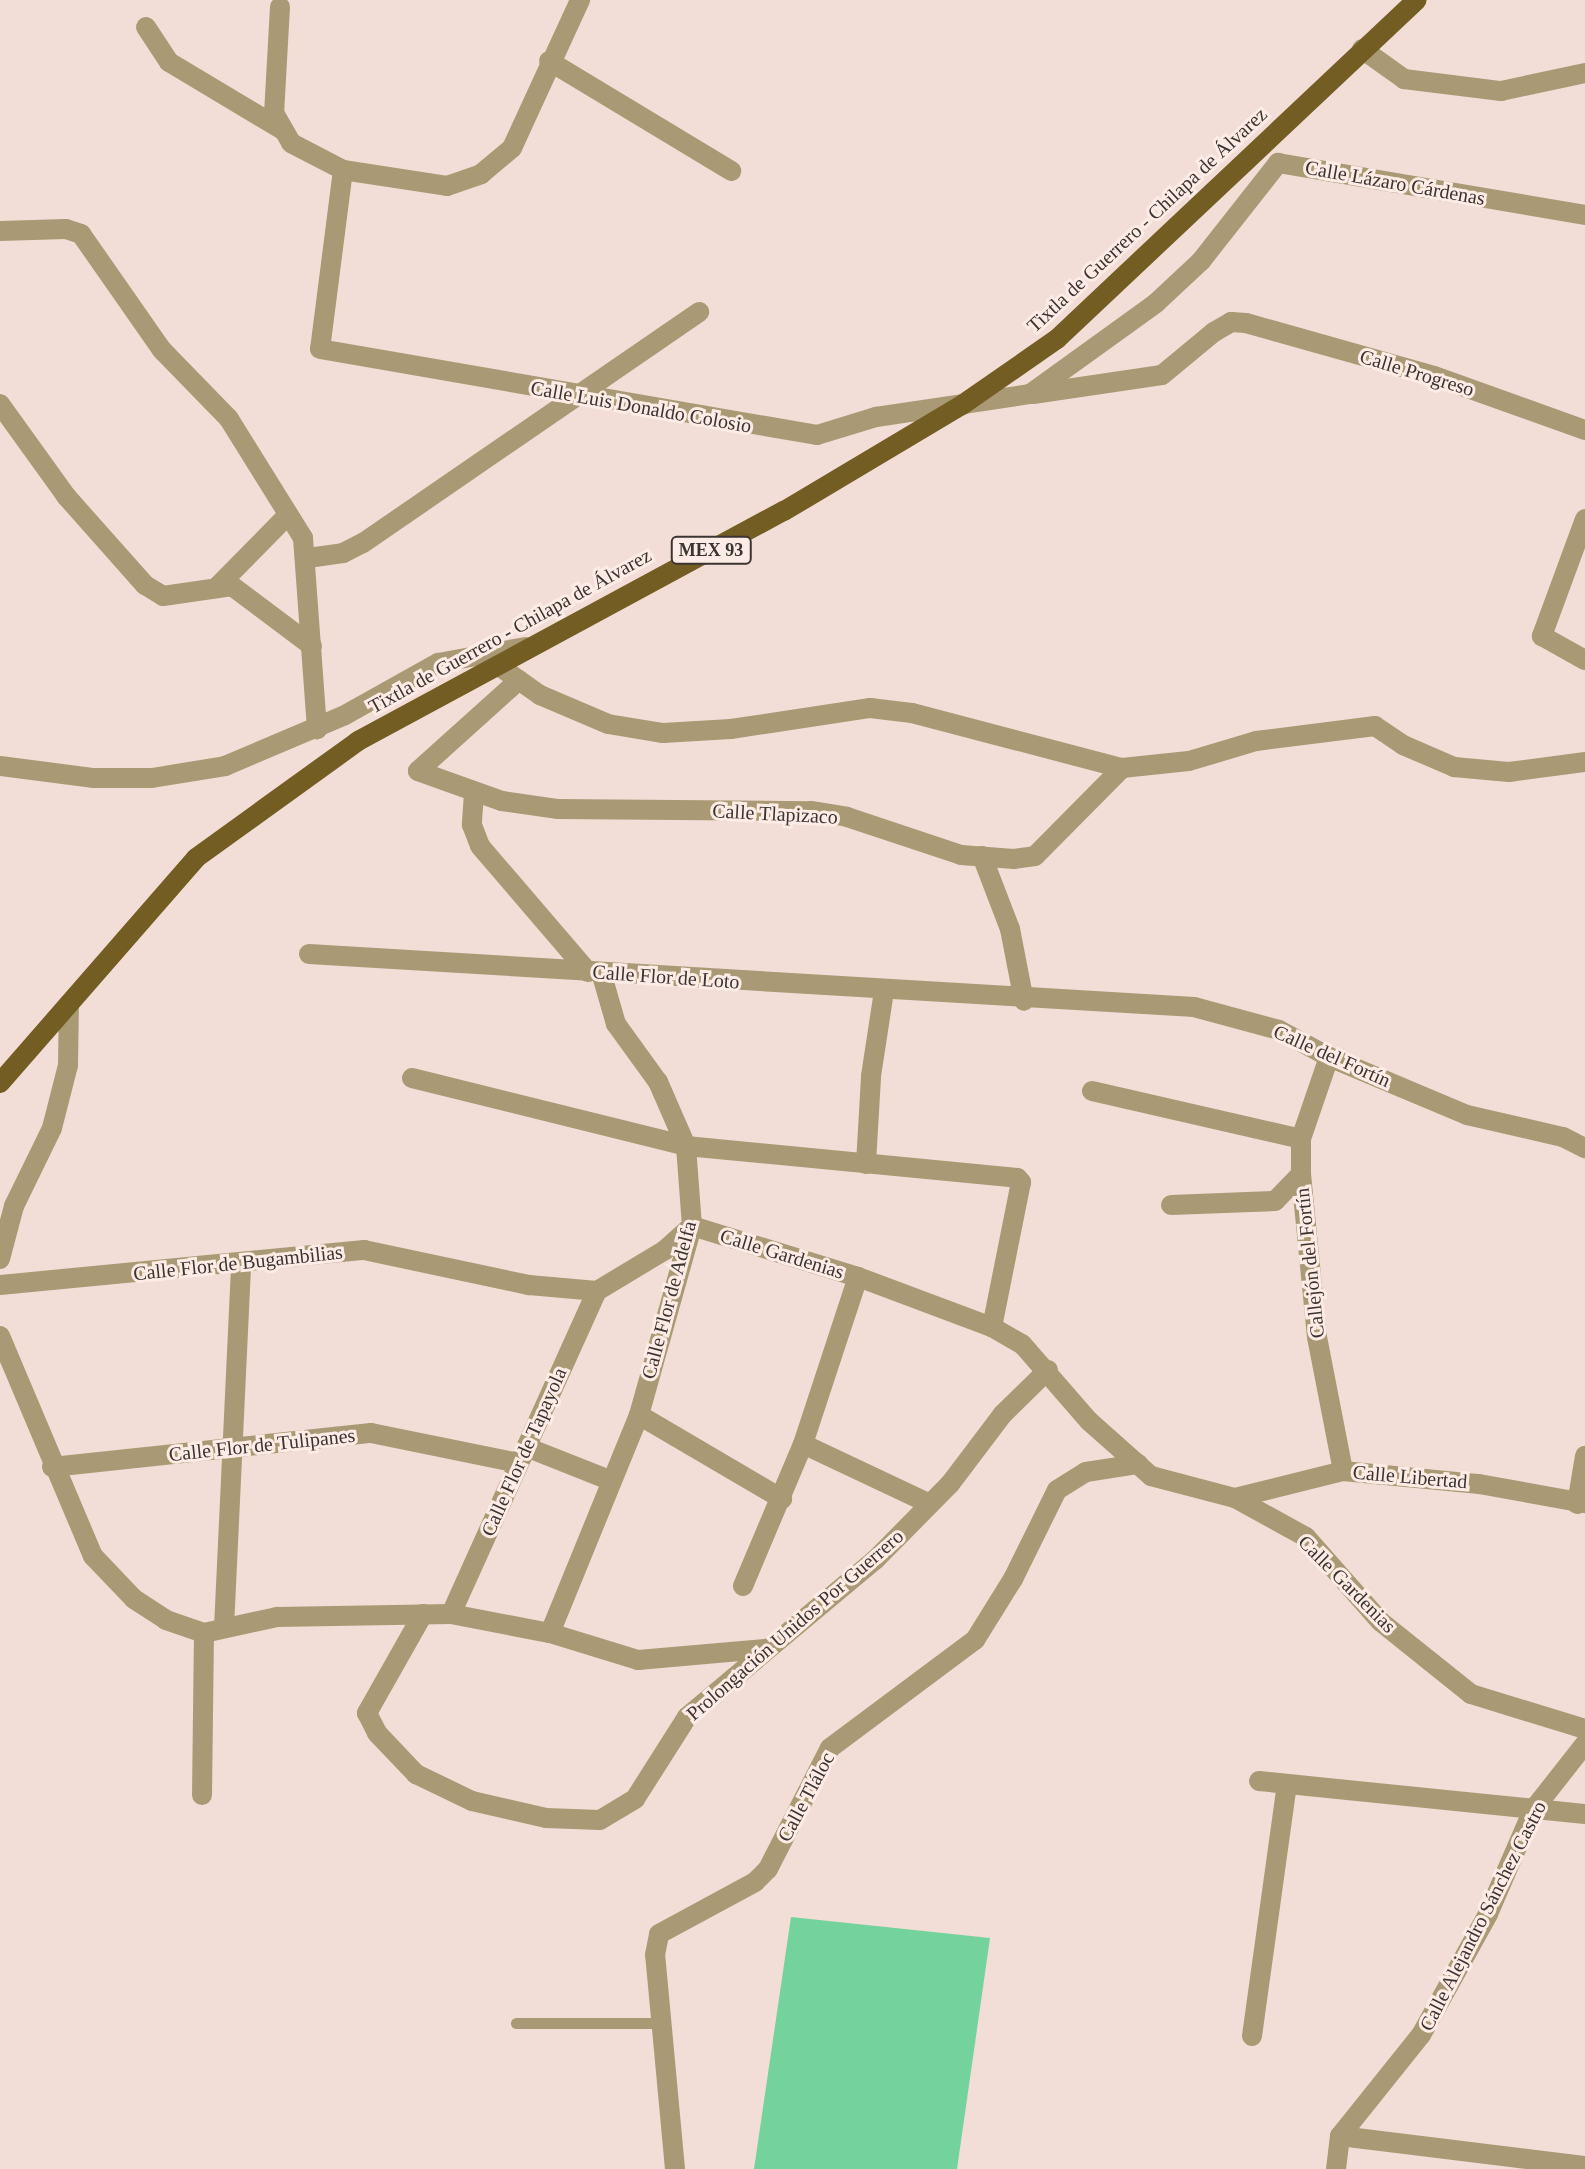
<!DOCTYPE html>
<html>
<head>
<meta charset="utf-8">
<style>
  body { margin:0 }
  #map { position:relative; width:1585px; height:2169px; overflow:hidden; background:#f2ded6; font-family:Georgia,serif }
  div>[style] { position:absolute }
  .green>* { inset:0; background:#74d29c }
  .service>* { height:11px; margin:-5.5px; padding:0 5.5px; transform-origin:5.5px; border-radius:5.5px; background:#a99a75 }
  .minor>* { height:20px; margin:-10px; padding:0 10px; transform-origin:10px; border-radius:10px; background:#a99a75 }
  .primary>* { height:20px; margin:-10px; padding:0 10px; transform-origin:10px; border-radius:10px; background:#735d23 }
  span { translate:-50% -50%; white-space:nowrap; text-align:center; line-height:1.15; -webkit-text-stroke:6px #fcece5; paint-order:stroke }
  .shield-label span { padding:2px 6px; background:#fcece5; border:2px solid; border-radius:6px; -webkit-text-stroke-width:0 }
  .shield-label { font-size:18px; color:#3b3430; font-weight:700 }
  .street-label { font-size:20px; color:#3b3430 }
</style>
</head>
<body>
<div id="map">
  <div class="green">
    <div style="clip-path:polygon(791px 1917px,990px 1938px,957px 2169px,754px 2169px)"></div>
  </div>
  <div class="service">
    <div style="left:516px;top:2023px;width:146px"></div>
  </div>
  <div class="minor">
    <div style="left:280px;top:7px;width:106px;rotate:93.2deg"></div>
    <div style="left:274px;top:113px;width:34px;rotate:60deg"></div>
    <div style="left:291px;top:143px;width:59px;rotate:27.4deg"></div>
    <div style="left:343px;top:170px;width:105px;rotate:8.7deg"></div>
    <div style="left:447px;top:186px;width:36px;rotate:-19deg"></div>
    <div style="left:481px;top:174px;width:40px;rotate:-40deg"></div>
    <div style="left:512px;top:148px;width:163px;rotate:-65.3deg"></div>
    <div style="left:146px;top:27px;width:42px;rotate:56.7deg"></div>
    <div style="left:169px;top:62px;width:131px;rotate:30.9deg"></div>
    <div style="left:1362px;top:49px;width:52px;rotate:35.5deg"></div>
    <div style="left:1404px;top:79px;width:98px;rotate:7.1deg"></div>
    <div style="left:1501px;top:91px;width:86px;rotate:-12.1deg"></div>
    <div style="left:549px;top:61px;width:213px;rotate:31.1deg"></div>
    <div style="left:343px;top:170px;width:180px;rotate:97.3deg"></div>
    <div style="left:320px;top:349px;width:504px;rotate:9.82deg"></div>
    <div style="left:817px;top:435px;width:62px;rotate:-17deg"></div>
    <div style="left:876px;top:417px;width:156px;rotate:-8.5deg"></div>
    <div style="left:1030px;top:394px;width:155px;rotate:-35.8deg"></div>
    <div style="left:1156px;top:303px;width:62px;rotate:-43deg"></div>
    <div style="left:1201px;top:261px;width:125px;rotate:-51.8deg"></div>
    <div style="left:1278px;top:163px;width:311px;rotate:9.6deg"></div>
    <div style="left:0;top:231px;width:66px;rotate:-1.7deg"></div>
    <div style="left:66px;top:229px;width:16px;rotate:18deg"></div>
    <div style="left:81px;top:234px;width:141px;rotate:55.1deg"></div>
    <div style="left:162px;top:350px;width:96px;rotate:45.8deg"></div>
    <div style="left:229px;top:419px;width:140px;rotate:58.1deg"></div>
    <div style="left:303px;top:538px;width:192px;rotate:85.8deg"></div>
    <div style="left:1033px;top:394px;width:130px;rotate:-8.4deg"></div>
    <div style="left:1162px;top:375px;width:67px;rotate:-39.6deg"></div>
    <div style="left:1214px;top:332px;width:20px;rotate:-30deg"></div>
    <div style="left:1231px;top:322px;width:15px;rotate:4deg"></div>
    <div style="left:1246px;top:323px;width:195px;rotate:15.7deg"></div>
    <div style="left:1434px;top:376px;width:160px;rotate:19.7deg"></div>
    <div style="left:0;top:404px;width:113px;rotate:54.3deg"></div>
    <div style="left:66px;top:496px;width:119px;rotate:48.4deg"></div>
    <div style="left:145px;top:585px;width:21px;rotate:31deg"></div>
    <div style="left:163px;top:596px;width:70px;rotate:-8.2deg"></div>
    <div style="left:232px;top:586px;width:100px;rotate:36.9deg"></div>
    <div style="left:1585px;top:519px;width:125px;rotate:110.2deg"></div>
    <div style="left:1542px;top:636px;width:49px;rotate:29.2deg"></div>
    <div style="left:308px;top:558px;width:35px;rotate:-8deg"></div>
    <div style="left:343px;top:553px;width:22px;rotate:-27deg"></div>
    <div style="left:363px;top:543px;width:408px;rotate:-34.5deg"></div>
    <div style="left:217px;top:587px;width:101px;rotate:-45.4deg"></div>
    <div style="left:496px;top:664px;width:54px;rotate:35.2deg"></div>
    <div style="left:540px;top:695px;width:74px;rotate:23.1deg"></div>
    <div style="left:608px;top:724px;width:56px;rotate:9.3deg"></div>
    <div style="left:663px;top:733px;width:68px;rotate:-3.4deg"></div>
    <div style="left:731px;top:729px;width:141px;rotate:-8.6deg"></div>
    <div style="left:870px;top:708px;width:42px;rotate:6.8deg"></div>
    <div style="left:912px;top:713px;width:217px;rotate:14.7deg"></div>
    <div style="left:1122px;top:768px;width:67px;rotate:-6deg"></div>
    <div style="left:1189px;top:761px;width:70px;rotate:-16.6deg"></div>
    <div style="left:1256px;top:741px;width:120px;rotate:-7.2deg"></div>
    <div style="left:1375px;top:726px;width:34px;rotate:34deg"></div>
    <div style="left:1403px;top:745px;width:56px;rotate:23.3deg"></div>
    <div style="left:1454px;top:767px;width:55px;rotate:5.2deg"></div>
    <div style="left:1509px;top:772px;width:77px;rotate:-7.5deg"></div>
    <div style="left:519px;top:680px;width:136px;rotate:138deg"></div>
    <div style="left:418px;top:771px;width:89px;rotate:19.7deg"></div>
    <div style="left:502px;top:801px;width:57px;rotate:8.1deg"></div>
    <div style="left:558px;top:809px;width:253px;rotate:0.5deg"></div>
    <div style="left:811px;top:811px;width:36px;rotate:9deg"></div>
    <div style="left:847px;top:817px;width:120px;rotate:18.4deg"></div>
    <div style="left:961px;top:855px;width:53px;rotate:4.3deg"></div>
    <div style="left:1014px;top:859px;width:21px;rotate:-8deg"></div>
    <div style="left:1035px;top:856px;width:124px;rotate:-45.3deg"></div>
    <div style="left:0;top:766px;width:95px;rotate:7.3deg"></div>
    <div style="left:94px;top:778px;width:58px"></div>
    <div style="left:152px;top:778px;width:74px;rotate:-9.3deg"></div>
    <div style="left:225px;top:766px;width:130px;rotate:-23deg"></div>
    <div style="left:345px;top:715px;width:107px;rotate:-29.2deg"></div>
    <div style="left:438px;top:663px;width:89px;rotate:-10.3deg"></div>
    <div style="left:474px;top:793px;width:32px;rotate:94deg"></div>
    <div style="left:472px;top:825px;width:22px;rotate:69deg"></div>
    <div style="left:480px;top:846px;width:166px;rotate:49.4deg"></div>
    <div style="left:982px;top:856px;width:78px;rotate:69deg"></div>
    <div style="left:1010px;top:929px;width:73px;rotate:79deg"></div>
    <div style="left:309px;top:954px;width:887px;rotate:3.43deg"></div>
    <div style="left:1194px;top:1007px;width:88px;rotate:15.1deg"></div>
    <div style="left:1279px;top:1030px;width:57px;rotate:28.4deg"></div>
    <div style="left:1329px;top:1057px;width:150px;rotate:22.8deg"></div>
    <div style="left:1467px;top:1115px;width:98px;rotate:12.9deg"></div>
    <div style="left:1563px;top:1137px;width:25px;rotate:27deg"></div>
    <div style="left:1329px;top:1057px;width:87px;rotate:108.9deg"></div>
    <div style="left:1301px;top:1139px;width:35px;rotate:90deg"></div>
    <div style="left:1301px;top:1174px;width:164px;rotate:84.4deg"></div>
    <div style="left:1317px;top:1337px;width:136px;rotate:79deg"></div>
    <div style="left:412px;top:1078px;width:282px;rotate:13.9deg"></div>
    <div style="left:686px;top:1146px;width:333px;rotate:5.5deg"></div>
    <div style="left:1017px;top:1178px;width:6px;rotate:45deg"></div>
    <div style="left:1021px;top:1182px;width:148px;rotate:101.3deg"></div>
    <div style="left:1092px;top:1091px;width:214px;rotate:12.9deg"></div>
    <div style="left:866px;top:1164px;width:88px;rotate:-86.7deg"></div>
    <div style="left:871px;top:1076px;width:86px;rotate:-81.3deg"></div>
    <div style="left:1171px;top:1205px;width:104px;rotate:-2.2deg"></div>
    <div style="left:1275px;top:1201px;width:37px;rotate:-46deg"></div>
    <div style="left:0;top:1259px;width:55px;rotate:-75.2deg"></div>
    <div style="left:14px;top:1206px;width:87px;rotate:-64deg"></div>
    <div style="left:52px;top:1128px;width:65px;rotate:-75.7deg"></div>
    <div style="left:68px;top:1065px;width:61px;rotate:-89.1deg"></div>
    <div style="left:0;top:1285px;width:366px;rotate:-5.5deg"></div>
    <div style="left:364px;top:1250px;width:169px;rotate:12deg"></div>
    <div style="left:529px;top:1285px;width:68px;rotate:5deg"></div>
    <div style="left:597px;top:1291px;width:79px;rotate:-31.1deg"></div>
    <div style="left:665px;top:1250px;width:36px;rotate:-42deg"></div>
    <div style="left:692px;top:1226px;width:174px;rotate:17.1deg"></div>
    <div style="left:858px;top:1277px;width:143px;rotate:20.5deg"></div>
    <div style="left:992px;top:1327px;width:34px;rotate:30deg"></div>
    <div style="left:1022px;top:1344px;width:102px;rotate:49deg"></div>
    <div style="left:1089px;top:1421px;width:83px;rotate:41.6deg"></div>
    <div style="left:1151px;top:1476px;width:87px;rotate:14.7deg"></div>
    <div style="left:1235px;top:1498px;width:81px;rotate:28.8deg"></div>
    <div style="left:1306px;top:1537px;width:113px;rotate:48.6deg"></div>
    <div style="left:1381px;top:1622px;width:115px;rotate:38.7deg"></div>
    <div style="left:1471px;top:1694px;width:119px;rotate:17.1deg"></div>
    <div style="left:0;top:1336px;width:239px;rotate:67.1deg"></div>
    <div style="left:93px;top:1556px;width:59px;rotate:46.4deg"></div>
    <div style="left:134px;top:1599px;width:38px;rotate:33deg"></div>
    <div style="left:166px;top:1620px;width:40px;rotate:18.9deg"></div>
    <div style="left:204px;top:1633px;width:75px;rotate:-12.4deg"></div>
    <div style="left:277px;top:1617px;width:174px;rotate:-1deg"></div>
    <div style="left:451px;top:1614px;width:101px;rotate:10.9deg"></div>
    <div style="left:550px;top:1633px;width:92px;rotate:17.1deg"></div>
    <div style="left:638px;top:1660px;width:125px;rotate:-5deg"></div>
    <div style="left:639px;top:1415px;width:166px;rotate:30.4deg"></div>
    <div style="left:803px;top:1444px;width:140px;rotate:25.3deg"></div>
    <div style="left:526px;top:1447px;width:92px;rotate:21.6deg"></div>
    <div style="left:52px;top:1467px;width:321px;rotate:-6.1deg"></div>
    <div style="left:371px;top:1433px;width:150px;rotate:11.5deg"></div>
    <div style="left:1235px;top:1498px;width:111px;rotate:-14deg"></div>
    <div style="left:1343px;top:1471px;width:137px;rotate:5.5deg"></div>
    <div style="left:1479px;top:1484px;width:108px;rotate:10.2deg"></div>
    <div style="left:1577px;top:1504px;width:49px;rotate:-80.5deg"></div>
    <div style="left:743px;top:1586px;width:154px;rotate:-67.1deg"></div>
    <div style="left:803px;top:1444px;width:176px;rotate:-71.8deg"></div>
    <div style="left:423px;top:1614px;width:114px;rotate:119.5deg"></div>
    <div style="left:367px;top:1713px;width:22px;rotate:63deg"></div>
    <div style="left:377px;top:1733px;width:57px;rotate:46.4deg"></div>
    <div style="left:416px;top:1774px;width:62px;rotate:25.7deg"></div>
    <div style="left:472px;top:1801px;width:76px;rotate:12.9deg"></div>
    <div style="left:546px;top:1818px;width:54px;rotate:2.1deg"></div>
    <div style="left:600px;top:1820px;width:41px;rotate:-31deg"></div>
    <div style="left:635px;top:1799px;width:97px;rotate:-57.6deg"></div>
    <div style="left:687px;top:1717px;width:245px;rotate:-39.9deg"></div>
    <div style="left:875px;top:1560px;width:107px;rotate:-45.4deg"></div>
    <div style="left:950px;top:1484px;width:88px;rotate:-52.9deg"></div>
    <div style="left:1003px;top:1414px;width:63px;rotate:-44.4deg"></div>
    <div style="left:451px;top:1614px;width:354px;rotate:-65.7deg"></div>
    <div style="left:224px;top:1628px;width:364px;rotate:-87.3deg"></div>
    <div style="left:550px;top:1633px;width:235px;rotate:-67.8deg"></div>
    <div style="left:639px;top:1415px;width:196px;rotate:-74.3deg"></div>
    <div style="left:692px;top:1226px;width:80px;rotate:-94.3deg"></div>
    <div style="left:686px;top:1146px;width:70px;rotate:-113.6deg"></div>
    <div style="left:658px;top:1082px;width:72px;rotate:-125.9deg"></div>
    <div style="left:616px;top:1024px;width:54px;rotate:-106.1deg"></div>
    <div style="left:1259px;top:1781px;width:328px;rotate:5.8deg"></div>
    <div style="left:202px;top:1795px;width:162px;rotate:-89.3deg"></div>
    <div style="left:1252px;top:2036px;width:254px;rotate:-82.1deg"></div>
    <div style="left:1340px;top:2136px;width:247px;rotate:7deg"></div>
    <div style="left:675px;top:2169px;width:215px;rotate:-95.3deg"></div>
    <div style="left:655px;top:1955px;width:21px;rotate:-79deg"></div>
    <div style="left:659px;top:1934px;width:109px;rotate:-28.4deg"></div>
    <div style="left:755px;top:1882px;width:18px;rotate:-45deg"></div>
    <div style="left:768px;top:1869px;width:136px;rotate:-62.9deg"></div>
    <div style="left:830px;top:1748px;width:181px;rotate:-36.7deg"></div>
    <div style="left:975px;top:1640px;width:72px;rotate:-58.1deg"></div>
    <div style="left:1013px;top:1579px;width:99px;rotate:-63.7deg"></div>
    <div style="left:1057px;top:1490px;width:34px;rotate:-32deg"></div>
    <div style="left:1086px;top:1472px;width:53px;rotate:-8.7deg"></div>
    <div style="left:1336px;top:2169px;width:33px;rotate:-83deg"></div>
    <div style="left:1340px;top:2136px;width:129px;rotate:-51.3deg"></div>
    <div style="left:1421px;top:2035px;width:138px;rotate:-61deg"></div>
    <div style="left:1488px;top:1914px;width:113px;rotate:-66.6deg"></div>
    <div style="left:1533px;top:1810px;width:84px;rotate:-51.8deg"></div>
  </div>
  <div class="primary">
    <div style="left:0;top:1083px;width:298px;rotate:-48.9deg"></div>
    <div style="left:196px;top:858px;width:200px;rotate:-35.8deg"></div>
    <div style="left:358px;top:741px;width:484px;rotate:-28.4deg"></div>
    <div style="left:784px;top:511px;width:207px;rotate:-30.8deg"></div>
    <div style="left:962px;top:405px;width:116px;rotate:-34.8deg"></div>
    <div style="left:1057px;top:339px;width:494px;rotate:-43.3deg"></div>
  </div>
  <div class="shield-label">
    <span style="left:711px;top:550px">MEX 93</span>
  </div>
  <div class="street-label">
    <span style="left:1395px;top:183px;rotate:10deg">Calle Lázaro Cárdenas</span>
    <span style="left:1147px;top:220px;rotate:-43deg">Tixtla de Guerrero - Chilapa de Álvarez</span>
    <span style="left:1417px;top:373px;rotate:17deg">Calle Progreso</span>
    <span style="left:641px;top:407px;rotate:10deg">Calle Luis Donaldo Colosio</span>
    <span style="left:510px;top:631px;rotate:-29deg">Tixtla de Guerrero - Chilapa de Álvarez</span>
    <span style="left:775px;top:814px;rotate:3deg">Calle Tlapizaco</span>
    <span style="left:666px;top:977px;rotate:4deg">Calle Flor de Loto</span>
    <span style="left:1332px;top:1056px;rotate:24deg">Calle del Fortín</span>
    <span style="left:782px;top:1254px;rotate:17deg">Calle Gardenias</span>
    <span style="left:238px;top:1263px;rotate:-6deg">Calle Flor de Bugambilias</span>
    <span style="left:1310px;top:1263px;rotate:-96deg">Callejón del Fortín</span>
    <span style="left:669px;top:1300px;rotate:-75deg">Calle Flor de Adelfa</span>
    <span style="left:262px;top:1445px;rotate:-6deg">Calle Flor de Tulipanes</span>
    <span style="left:524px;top:1452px;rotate:-66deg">Calle Flor de Tapayola</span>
    <span style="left:1410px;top:1477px;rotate:5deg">Calle Libertad</span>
    <span style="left:1347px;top:1584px;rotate:45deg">Calle Gardenias</span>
    <span style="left:795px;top:1625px;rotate:-41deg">Prolongación Unidos Por Guerrero</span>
    <span style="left:806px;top:1797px;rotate:-62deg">Calle Tláloc</span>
    <span style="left:1483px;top:1916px;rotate:-63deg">Calle Alejandro Sánchez Castro</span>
  </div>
</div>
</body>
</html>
